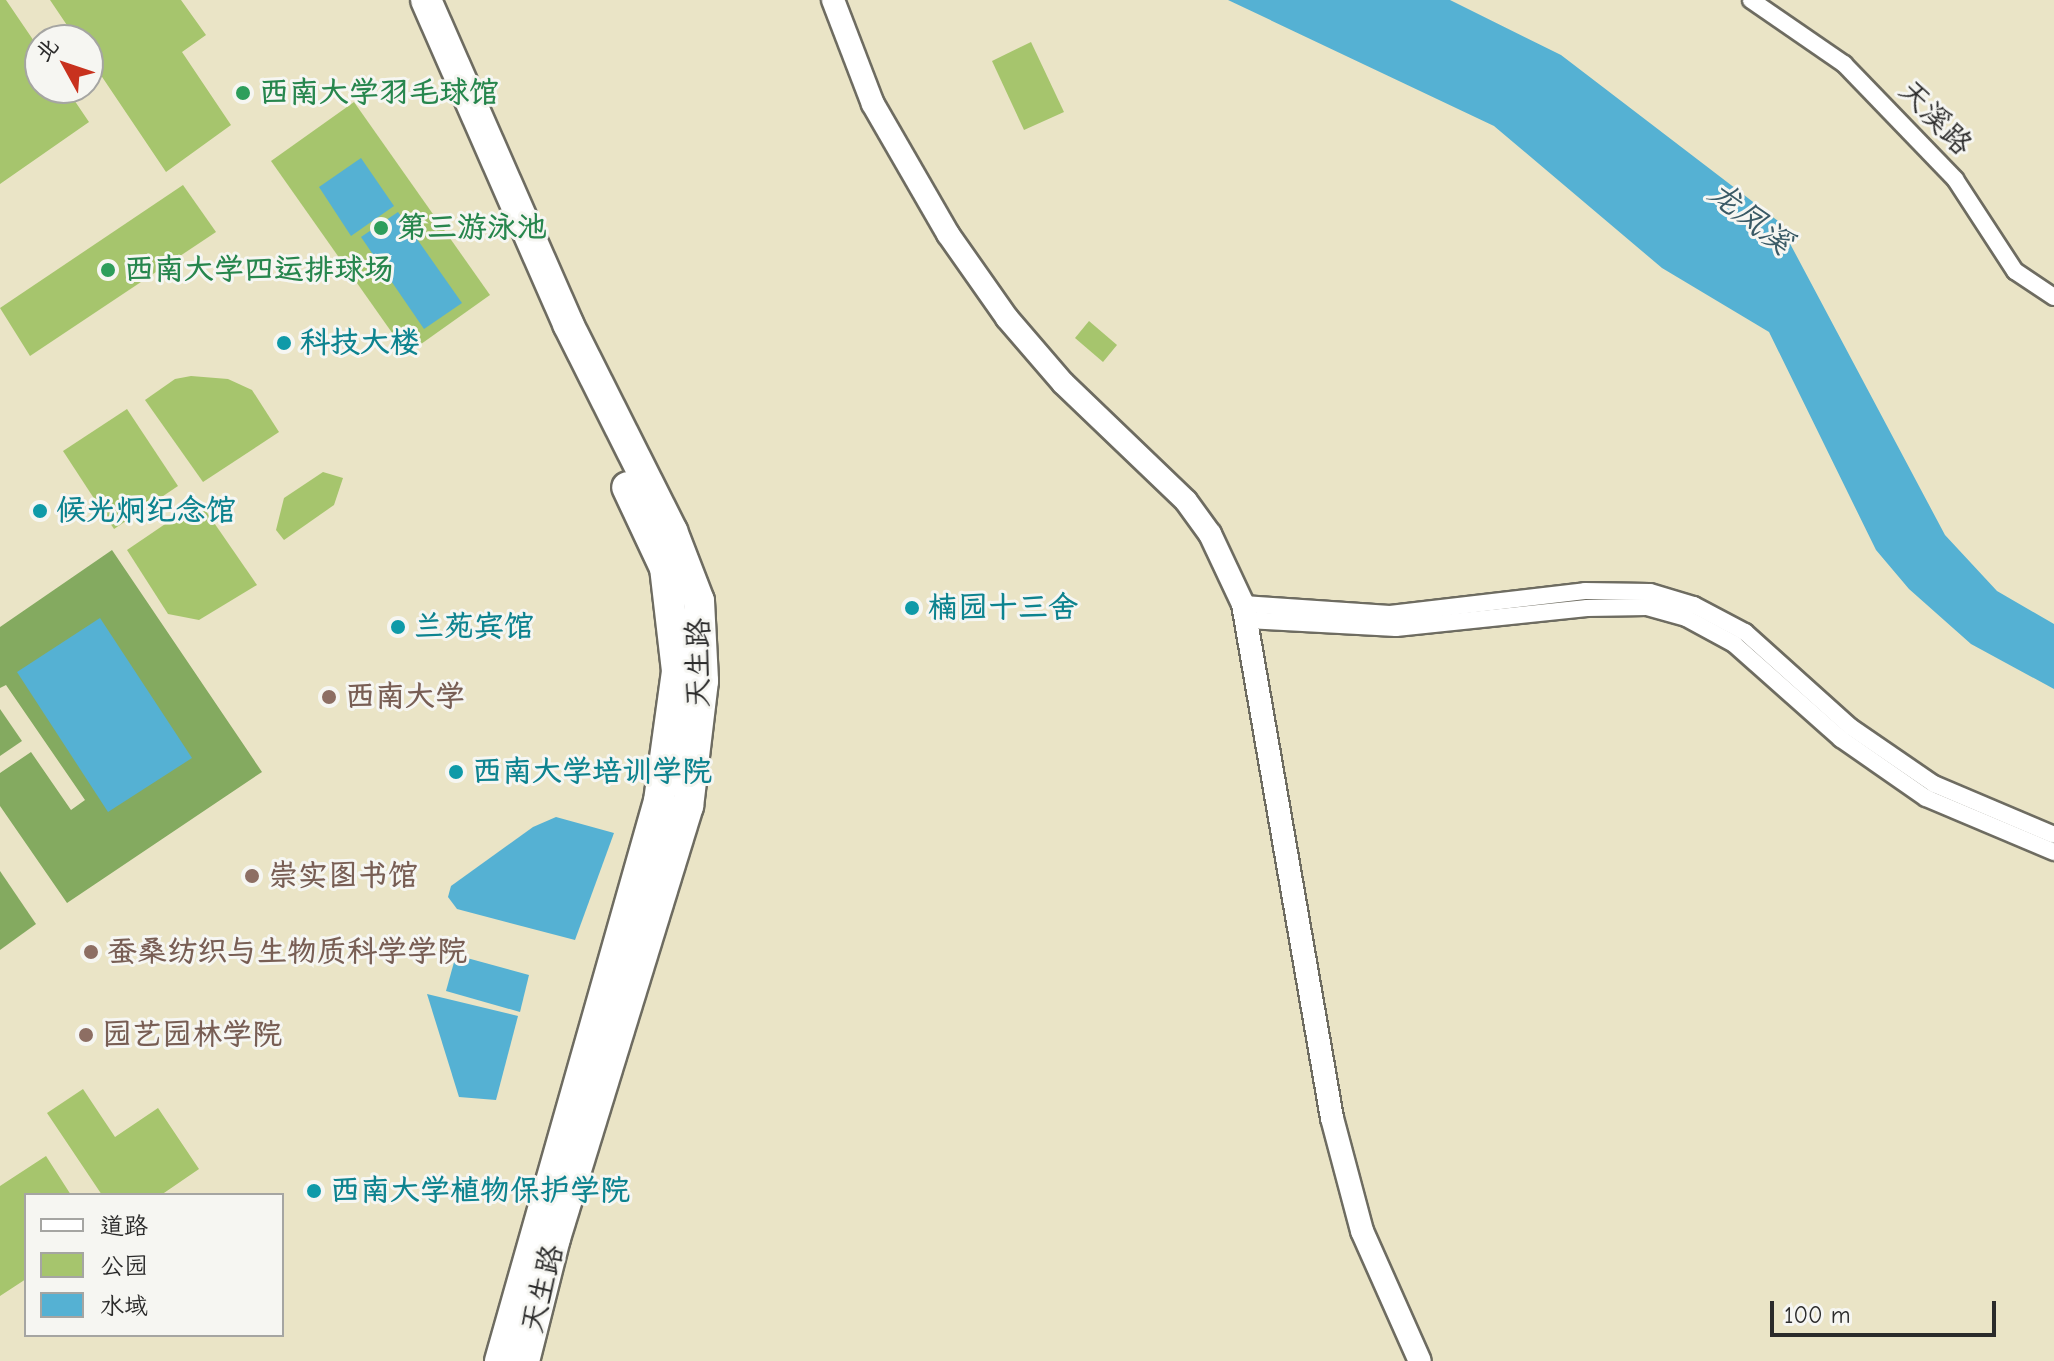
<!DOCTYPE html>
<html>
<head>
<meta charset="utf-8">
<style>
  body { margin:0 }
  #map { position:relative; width:2054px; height:1361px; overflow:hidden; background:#eae4c6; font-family:"Comic Neue","LXGW WenKai TC",sans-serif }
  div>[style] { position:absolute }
  .green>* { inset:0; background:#a6c56d }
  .forest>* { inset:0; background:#84aa60 }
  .water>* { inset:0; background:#55b1d3 }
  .roads { filter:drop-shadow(2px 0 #6e6c61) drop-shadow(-2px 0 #6e6c61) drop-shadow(0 2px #6e6c61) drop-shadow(0 -2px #6e6c61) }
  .street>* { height:16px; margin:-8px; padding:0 8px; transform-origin:8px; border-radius:8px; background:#fff }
  .secondary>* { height:22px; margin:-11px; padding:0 11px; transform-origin:11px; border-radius:11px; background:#fff }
  .highway>* { height:30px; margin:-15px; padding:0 15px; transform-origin:15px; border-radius:15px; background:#fff }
  .dots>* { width:22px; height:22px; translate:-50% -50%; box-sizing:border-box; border:4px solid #f6f6f2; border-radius:50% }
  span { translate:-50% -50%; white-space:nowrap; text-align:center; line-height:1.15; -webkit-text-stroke:6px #f6f6f2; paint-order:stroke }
  .leisure-label { font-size:30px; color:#27864d; font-weight:700 }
  .left { translate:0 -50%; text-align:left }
  .street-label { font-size:30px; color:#2b2b2b }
  .culture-label { font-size:30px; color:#0d838f; font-weight:700 }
  .education-label { font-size:30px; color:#785e54; font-weight:700 }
  .water-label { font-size:32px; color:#3a5a66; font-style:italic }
  .legend { position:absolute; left:24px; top:1193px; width:260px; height:144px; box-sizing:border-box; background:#f6f6f2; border:2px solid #a5a5a2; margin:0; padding:10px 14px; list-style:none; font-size:24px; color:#2b2b2b }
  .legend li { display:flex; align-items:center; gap:16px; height:40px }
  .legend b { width:40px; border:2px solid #a5a5a2 }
  .north { position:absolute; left:24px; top:24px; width:80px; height:80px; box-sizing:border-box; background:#f6f6f2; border:2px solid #a5a5a2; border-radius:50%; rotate:310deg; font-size:22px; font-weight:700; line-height:32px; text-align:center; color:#2b2b2b }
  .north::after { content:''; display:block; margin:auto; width:28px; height:36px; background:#c8321e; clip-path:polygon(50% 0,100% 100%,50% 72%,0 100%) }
  .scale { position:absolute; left:1770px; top:1301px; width:226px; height:36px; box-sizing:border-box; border:4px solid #2b2b2b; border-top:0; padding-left:10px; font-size:24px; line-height:28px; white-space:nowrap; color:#2b2b2b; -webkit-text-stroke:6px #f6f6f2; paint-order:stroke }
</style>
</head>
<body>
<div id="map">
  <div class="green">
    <div style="clip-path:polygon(0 0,6px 0,40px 50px,40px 88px,66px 88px,89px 122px,0 184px)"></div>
    <div style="clip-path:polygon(50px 0,181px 0,206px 35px,182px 52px,231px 125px,166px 172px,88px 56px,88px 40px,77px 40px)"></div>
    <div style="clip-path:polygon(1031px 42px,1064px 112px,1024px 130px,992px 61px)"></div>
    <div style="clip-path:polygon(354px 102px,490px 295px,407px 354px,271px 161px)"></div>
    <div style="clip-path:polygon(183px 185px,216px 232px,30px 356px,0 308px)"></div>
    <div style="clip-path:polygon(1089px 321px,1117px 345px,1103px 362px,1075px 338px)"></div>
    <div style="clip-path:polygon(191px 376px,228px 379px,252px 390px,279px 432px,203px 482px,145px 400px,175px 379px)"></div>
    <div style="clip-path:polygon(127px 409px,178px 486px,114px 529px,63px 451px)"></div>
    <div style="clip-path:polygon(323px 472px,343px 478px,334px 505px,284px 540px,276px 530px,284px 498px)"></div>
    <div style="clip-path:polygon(199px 501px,257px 585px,199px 620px,168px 614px,127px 550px)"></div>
    <div style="clip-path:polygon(83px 1089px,115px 1137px,158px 1108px,199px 1169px,161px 1195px,102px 1195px,47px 1113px)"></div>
    <div style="clip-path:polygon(46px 1156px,71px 1195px,26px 1195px,26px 1279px,0 1296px,0 1186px)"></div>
  </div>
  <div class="forest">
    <div style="clip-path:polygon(112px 550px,262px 772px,67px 903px,0 806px,0 773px,31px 752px,71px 810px,85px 800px,6px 685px,0 688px,0 627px)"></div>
    <div style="clip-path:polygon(0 709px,22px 741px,0 756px)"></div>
    <div style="clip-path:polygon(0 871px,36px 924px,0 950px)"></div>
  </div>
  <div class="water">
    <div style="clip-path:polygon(1228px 0,1450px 0,1561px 55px,1778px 221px,1945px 535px,1997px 591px,2054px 624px,2054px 689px,1971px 644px,1909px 589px,1876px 550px,1769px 332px,1662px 268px,1494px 126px)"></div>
    <div style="clip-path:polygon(361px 158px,394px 206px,351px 236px,319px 187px)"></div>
    <div style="clip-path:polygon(398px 212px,462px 303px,424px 329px,361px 237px)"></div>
    <div style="clip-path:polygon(100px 618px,192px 758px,108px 812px,17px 672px)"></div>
    <div style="clip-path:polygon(556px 817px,614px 833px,575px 940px,457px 909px,448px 897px,451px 886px,533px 827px)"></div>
    <div style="clip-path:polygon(456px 955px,529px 975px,520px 1012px,446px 991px)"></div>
    <div style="clip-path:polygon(427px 994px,518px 1016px,496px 1100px,459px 1097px)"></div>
  </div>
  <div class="roads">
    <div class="street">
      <div style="left:1751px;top:0;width:113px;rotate:34.5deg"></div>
      <div style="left:1844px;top:64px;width:160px;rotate:46deg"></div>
      <div style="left:1955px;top:179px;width:110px;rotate:56.9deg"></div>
      <div style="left:2015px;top:271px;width:47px;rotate:33.7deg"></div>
      <div style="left:1243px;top:604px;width:147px;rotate:3.9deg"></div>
      <div style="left:1390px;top:614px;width:196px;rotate:-6.7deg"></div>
      <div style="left:1585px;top:591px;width:65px;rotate:0.9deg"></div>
      <div style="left:1650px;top:592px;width:46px;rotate:16.5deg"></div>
      <div style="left:1694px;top:605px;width:58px;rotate:27.9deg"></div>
      <div style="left:1745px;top:632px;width:142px;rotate:41.9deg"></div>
      <div style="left:1851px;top:727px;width:101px;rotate:34.5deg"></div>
      <div style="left:1934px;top:784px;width:130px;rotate:23deg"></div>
      <div style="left:1247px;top:620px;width:149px;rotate:3.1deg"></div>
      <div style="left:1396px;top:628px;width:192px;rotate:-6deg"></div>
      <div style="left:1587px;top:608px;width:60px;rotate:-1deg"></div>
      <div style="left:1647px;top:607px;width:41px;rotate:15.8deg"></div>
      <div style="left:1686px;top:618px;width:55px;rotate:28.4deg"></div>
      <div style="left:1734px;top:644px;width:143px;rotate:41.6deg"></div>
      <div style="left:1841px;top:739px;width:103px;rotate:34.8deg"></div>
      <div style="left:1926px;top:798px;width:139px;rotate:22.9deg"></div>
    </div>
    <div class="secondary">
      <div style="left:833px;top:0;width:111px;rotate:69deg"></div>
      <div style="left:873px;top:104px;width:150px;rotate:60deg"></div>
      <div style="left:948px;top:234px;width:103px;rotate:54.9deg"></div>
      <div style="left:1007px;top:318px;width:86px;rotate:49.3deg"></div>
      <div style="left:1063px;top:383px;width:170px;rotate:43.8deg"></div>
      <div style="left:1186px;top:501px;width:41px;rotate:54deg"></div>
      <div style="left:1210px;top:534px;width:77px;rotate:64.8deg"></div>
      <div style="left:1243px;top:604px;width:522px;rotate:80.18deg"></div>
      <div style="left:1332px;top:1118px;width:117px;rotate:75.1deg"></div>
      <div style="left:1362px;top:1231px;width:142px;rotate:66deg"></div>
    </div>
    <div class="highway">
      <div style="left:426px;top:0;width:354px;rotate:66.3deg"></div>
      <div style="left:568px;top:324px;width:232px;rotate:63.3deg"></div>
      <div style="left:672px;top:531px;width:75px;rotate:68.9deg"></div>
      <div style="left:699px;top:601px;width:80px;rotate:87.1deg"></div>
      <div style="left:703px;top:681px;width:126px;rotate:96.8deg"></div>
      <div style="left:688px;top:806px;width:452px;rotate:107.1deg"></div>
      <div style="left:555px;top:1238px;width:127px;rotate:104.1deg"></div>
      <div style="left:500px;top:1361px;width:582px;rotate:-74.15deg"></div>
      <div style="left:659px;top:801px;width:131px;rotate:-82.1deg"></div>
      <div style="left:677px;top:671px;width:104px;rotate:-96.6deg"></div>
      <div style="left:665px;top:568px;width:89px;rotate:-115.1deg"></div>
    </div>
  </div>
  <div class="dots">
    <div style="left:243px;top:93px;background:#2e9e5b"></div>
    <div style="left:381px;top:228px;background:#2e9e5b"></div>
    <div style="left:108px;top:270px;background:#2e9e5b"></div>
    <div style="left:284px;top:343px;background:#0f9aa8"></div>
    <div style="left:40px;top:511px;background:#0f9aa8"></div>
    <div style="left:912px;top:608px;background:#0f9aa8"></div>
    <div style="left:398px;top:627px;background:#0f9aa8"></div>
    <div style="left:329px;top:697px;background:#8d6e63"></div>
    <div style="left:456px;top:772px;background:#0f9aa8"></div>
    <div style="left:252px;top:876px;background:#8d6e63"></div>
    <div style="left:91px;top:952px;background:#8d6e63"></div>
    <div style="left:86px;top:1035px;background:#8d6e63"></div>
    <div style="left:314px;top:1191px;background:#0f9aa8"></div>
  </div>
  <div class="leisure-label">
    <span class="left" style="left:259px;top:93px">西南大学羽毛球馆</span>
    <span class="left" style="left:397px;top:228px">第三游泳池</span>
    <span class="left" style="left:124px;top:270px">西南大学四运排球场</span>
  </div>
  <div class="street-label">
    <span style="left:1935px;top:118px;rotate:46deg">天溪路</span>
    <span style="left:699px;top:663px;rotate:-90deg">天生路</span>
    <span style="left:543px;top:1289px;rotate:-76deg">天生路</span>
  </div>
  <div class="culture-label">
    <span class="left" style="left:300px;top:343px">科技大楼</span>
    <span class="left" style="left:56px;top:511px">候光炯纪念馆</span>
    <span class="left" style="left:928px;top:608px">楠园十三舍</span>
    <span class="left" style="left:414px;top:627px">兰苑宾馆</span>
    <span class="left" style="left:472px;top:772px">西南大学培训学院</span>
    <span class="left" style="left:330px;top:1191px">西南大学植物保护学院</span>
  </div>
  <div class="education-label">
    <span class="left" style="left:345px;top:697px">西南大学</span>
    <span class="left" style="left:268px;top:876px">崇实图书馆</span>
    <span class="left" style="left:107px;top:952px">蚕桑纺织与生物质科学学院</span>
    <span class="left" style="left:102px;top:1035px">园艺园林学院</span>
  </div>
  <div class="water-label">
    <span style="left:1750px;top:218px;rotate:38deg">龙凤溪</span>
  </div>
  <ul class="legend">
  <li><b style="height:10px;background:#fff"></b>道路</li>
  <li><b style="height:22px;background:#a6c56d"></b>公园</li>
  <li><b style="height:22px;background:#55b1d3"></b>水域</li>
  </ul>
  <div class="north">北</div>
  <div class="scale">100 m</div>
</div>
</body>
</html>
